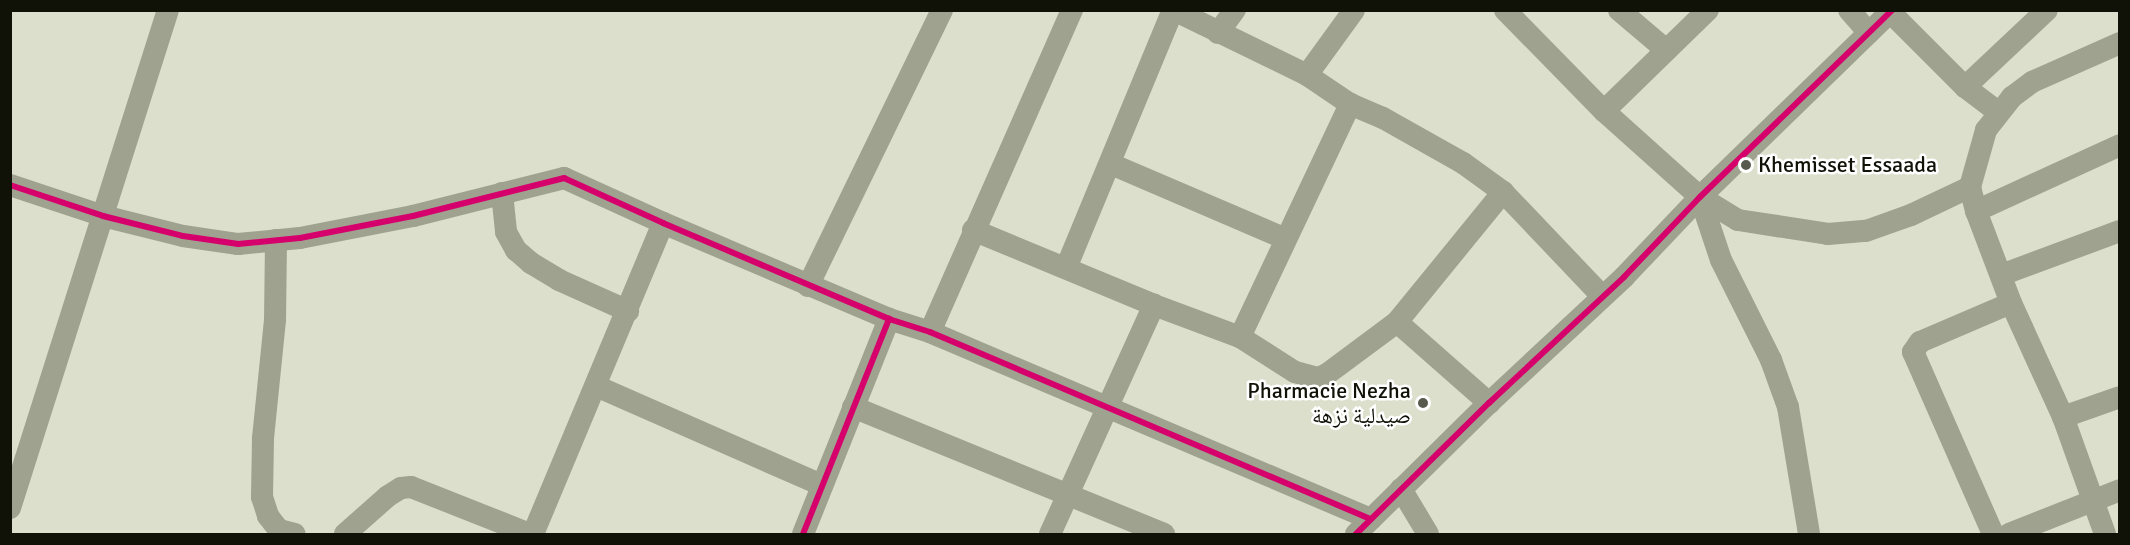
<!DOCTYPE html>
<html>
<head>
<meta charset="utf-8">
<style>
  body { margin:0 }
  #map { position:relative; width:2130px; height:545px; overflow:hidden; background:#dbdfcc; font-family:Signika,"Noto Naskh Arabic",sans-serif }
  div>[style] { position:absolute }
  .minor>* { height:22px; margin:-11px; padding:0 11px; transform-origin:11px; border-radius:11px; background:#9fa28f }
  .cycleway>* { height:6px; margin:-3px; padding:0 3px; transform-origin:3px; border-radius:3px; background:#d6006c }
  .dots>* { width:16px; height:16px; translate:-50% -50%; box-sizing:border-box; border:3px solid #fff; border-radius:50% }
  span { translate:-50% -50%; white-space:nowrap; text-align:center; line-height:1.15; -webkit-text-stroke:5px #fff; paint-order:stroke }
  .poi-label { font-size:22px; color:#101207 }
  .left { translate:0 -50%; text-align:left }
  .right { translate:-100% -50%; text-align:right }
  .frame { position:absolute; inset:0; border:12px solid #101207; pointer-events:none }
</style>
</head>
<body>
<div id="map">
  <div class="minor">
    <div style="left:1174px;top:10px;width:148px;rotate:26deg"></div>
    <div style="left:1307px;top:75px;width:52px;rotate:34deg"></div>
    <div style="left:1350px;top:104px;width:36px;rotate:23deg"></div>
    <div style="left:1383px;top:118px;width:92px;rotate:29.4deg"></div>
    <div style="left:1463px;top:163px;width:49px;rotate:35.9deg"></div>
    <div style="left:1503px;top:192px;width:142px;rotate:46.4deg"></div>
    <div style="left:1505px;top:10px;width:141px;rotate:45.6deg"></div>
    <div style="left:1604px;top:111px;width:129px;rotate:41.9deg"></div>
    <div style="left:1700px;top:197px;width:44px;rotate:31.2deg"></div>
    <div style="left:1738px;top:220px;width:91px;rotate:8.8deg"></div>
    <div style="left:1828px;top:234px;width:38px;rotate:-5deg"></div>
    <div style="left:1866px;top:231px;width:48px;rotate:-19.6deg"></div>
    <div style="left:1911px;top:215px;width:65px;rotate:-25.4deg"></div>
    <div style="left:1619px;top:10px;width:62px;rotate:40.4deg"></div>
    <div style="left:1849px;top:10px;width:30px;rotate:49deg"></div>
    <div style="left:1890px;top:12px;width:106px;rotate:45deg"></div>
    <div style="left:1965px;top:87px;width:41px;rotate:37.1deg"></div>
    <div style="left:1218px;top:33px;width:29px;rotate:-54deg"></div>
    <div style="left:1307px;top:75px;width:80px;rotate:-54.1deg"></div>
    <div style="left:1965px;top:87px;width:112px;rotate:-43.2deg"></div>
    <div style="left:1604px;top:111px;width:145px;rotate:-44.2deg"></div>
    <div style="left:1111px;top:164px;width:190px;rotate:23.2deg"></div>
    <div style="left:10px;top:185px;width:98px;rotate:18.4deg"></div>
    <div style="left:103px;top:216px;width:82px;rotate:14deg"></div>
    <div style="left:183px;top:236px;width:56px;rotate:8.3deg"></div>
    <div style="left:238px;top:244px;width:62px;rotate:-5.5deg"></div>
    <div style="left:300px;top:238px;width:115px;rotate:-11deg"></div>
    <div style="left:413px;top:216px;width:156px;rotate:-14.1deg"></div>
    <div style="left:564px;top:178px;width:109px;rotate:24.4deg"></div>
    <div style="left:663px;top:223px;width:246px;rotate:23deg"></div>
    <div style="left:502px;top:193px;width:39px;rotate:84deg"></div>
    <div style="left:506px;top:232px;width:21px;rotate:61deg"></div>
    <div style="left:516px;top:250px;width:20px;rotate:41deg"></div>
    <div style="left:531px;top:263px;width:33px;rotate:31deg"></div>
    <div style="left:559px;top:280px;width:76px;rotate:24.2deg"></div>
    <div style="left:1700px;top:197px;width:66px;rotate:71.6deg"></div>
    <div style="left:1721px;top:260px;width:112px;rotate:63.4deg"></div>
    <div style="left:1771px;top:360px;width:50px;rotate:70.1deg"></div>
    <div style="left:1788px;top:407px;width:129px;rotate:80.6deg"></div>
    <div style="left:1976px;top:211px;width:158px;rotate:-24.6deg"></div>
    <div style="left:973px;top:230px;width:196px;rotate:22.5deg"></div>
    <div style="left:1154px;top:305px;width:92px;rotate:20.4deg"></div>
    <div style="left:1240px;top:337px;width:65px;rotate:32.5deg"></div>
    <div style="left:1295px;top:372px;width:24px;rotate:15deg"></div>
    <div style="left:1318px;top:378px;width:10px;rotate:-24deg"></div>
    <div style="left:1327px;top:374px;width:87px;rotate:-36.6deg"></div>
    <div style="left:1397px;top:322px;width:168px;rotate:-50.8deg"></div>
    <div style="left:276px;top:240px;width:80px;rotate:90.7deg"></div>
    <div style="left:275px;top:320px;width:120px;rotate:95.8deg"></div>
    <div style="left:263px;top:439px;width:58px;rotate:91deg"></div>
    <div style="left:262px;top:497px;width:20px;rotate:72deg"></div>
    <div style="left:268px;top:516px;width:18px;rotate:52deg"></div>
    <div style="left:279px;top:530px;width:16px;rotate:14deg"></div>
    <div style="left:1066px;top:268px;width:279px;rotate:-67.5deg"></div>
    <div style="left:2001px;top:275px;width:127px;rotate:-20.3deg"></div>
    <div style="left:808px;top:286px;width:307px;rotate:-64.1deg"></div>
    <div style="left:1397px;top:322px;width:123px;rotate:41.4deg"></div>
    <div style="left:930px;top:332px;width:352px;rotate:-66.2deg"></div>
    <div style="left:1240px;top:337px;width:258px;rotate:-64.7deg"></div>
    <div style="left:596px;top:386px;width:247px;rotate:23.7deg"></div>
    <div style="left:853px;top:407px;width:336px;rotate:22.2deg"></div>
    <div style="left:2063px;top:417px;width:60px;rotate:-19.3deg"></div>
    <div style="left:1401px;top:489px;width:52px;rotate:59deg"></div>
    <div style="left:10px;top:508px;width:522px;rotate:-72.4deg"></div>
    <div style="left:345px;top:534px;width:57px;rotate:-41.5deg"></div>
    <div style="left:388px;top:496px;width:15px;rotate:-32deg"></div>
    <div style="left:401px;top:488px;width:10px;rotate:-6deg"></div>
    <div style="left:411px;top:487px;width:128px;rotate:21.6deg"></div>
    <div style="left:533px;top:534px;width:337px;rotate:-67.3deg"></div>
    <div style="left:803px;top:534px;width:232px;rotate:-68.2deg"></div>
    <div style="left:889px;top:319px;width:43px;rotate:17.6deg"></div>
    <div style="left:930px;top:332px;width:479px;rotate:23deg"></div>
    <div style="left:1050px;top:534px;width:252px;rotate:-65.6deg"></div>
    <div style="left:1356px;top:534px;width:187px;rotate:-44.6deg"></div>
    <div style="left:1489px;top:403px;width:185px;rotate:-43deg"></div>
    <div style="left:1624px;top:277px;width:110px;rotate:-46.5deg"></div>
    <div style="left:1700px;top:197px;width:268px;rotate:-44.2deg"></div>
    <div style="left:1993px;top:534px;width:199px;rotate:-113.7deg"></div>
    <div style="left:1913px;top:352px;width:12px;rotate:-55deg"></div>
    <div style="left:1920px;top:342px;width:99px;rotate:-23.2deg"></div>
    <div style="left:2009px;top:534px;width:119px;rotate:-21.6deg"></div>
    <div style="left:2105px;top:534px;width:124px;rotate:-109.7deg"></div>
    <div style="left:2063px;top:417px;width:125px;rotate:-114.5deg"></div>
    <div style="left:2011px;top:303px;width:98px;rotate:-110.8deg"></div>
    <div style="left:1976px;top:211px;width:25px;rotate:-104deg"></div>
    <div style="left:1970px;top:187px;width:59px;rotate:-74.3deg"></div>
    <div style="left:1986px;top:130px;width:42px;rotate:-51.8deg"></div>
    <div style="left:2012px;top:97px;width:25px;rotate:-37deg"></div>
    <div style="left:2032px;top:82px;width:96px;rotate:-23.9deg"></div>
  </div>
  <div class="cycleway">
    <div style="left:10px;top:185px;width:98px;rotate:18.4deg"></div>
    <div style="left:103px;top:216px;width:82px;rotate:14deg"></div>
    <div style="left:183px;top:236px;width:56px;rotate:8.3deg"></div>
    <div style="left:238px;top:244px;width:62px;rotate:-5.5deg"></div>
    <div style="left:300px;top:238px;width:115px;rotate:-11deg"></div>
    <div style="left:413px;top:216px;width:156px;rotate:-14.1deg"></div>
    <div style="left:564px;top:178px;width:109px;rotate:24.4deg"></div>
    <div style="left:663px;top:223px;width:246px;rotate:23deg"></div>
    <div style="left:803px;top:534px;width:232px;rotate:-68.2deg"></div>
    <div style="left:889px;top:319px;width:43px;rotate:17.6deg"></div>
    <div style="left:930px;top:332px;width:479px;rotate:23deg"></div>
    <div style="left:1356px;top:534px;width:187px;rotate:-44.6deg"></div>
    <div style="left:1489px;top:403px;width:185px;rotate:-43deg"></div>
    <div style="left:1624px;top:277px;width:110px;rotate:-46.5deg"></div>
    <div style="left:1700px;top:197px;width:268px;rotate:-44.2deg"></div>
  </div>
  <div class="dots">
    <div style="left:1746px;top:165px;background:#575a4c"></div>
    <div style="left:1423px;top:403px;background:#575a4c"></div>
  </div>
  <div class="poi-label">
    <span class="left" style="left:1758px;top:165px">Khemisset Essaada</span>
    <span class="right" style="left:1411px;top:403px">Pharmacie Nezha<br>صيدلية نزهة</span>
  </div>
  <div class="frame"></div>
</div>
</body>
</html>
